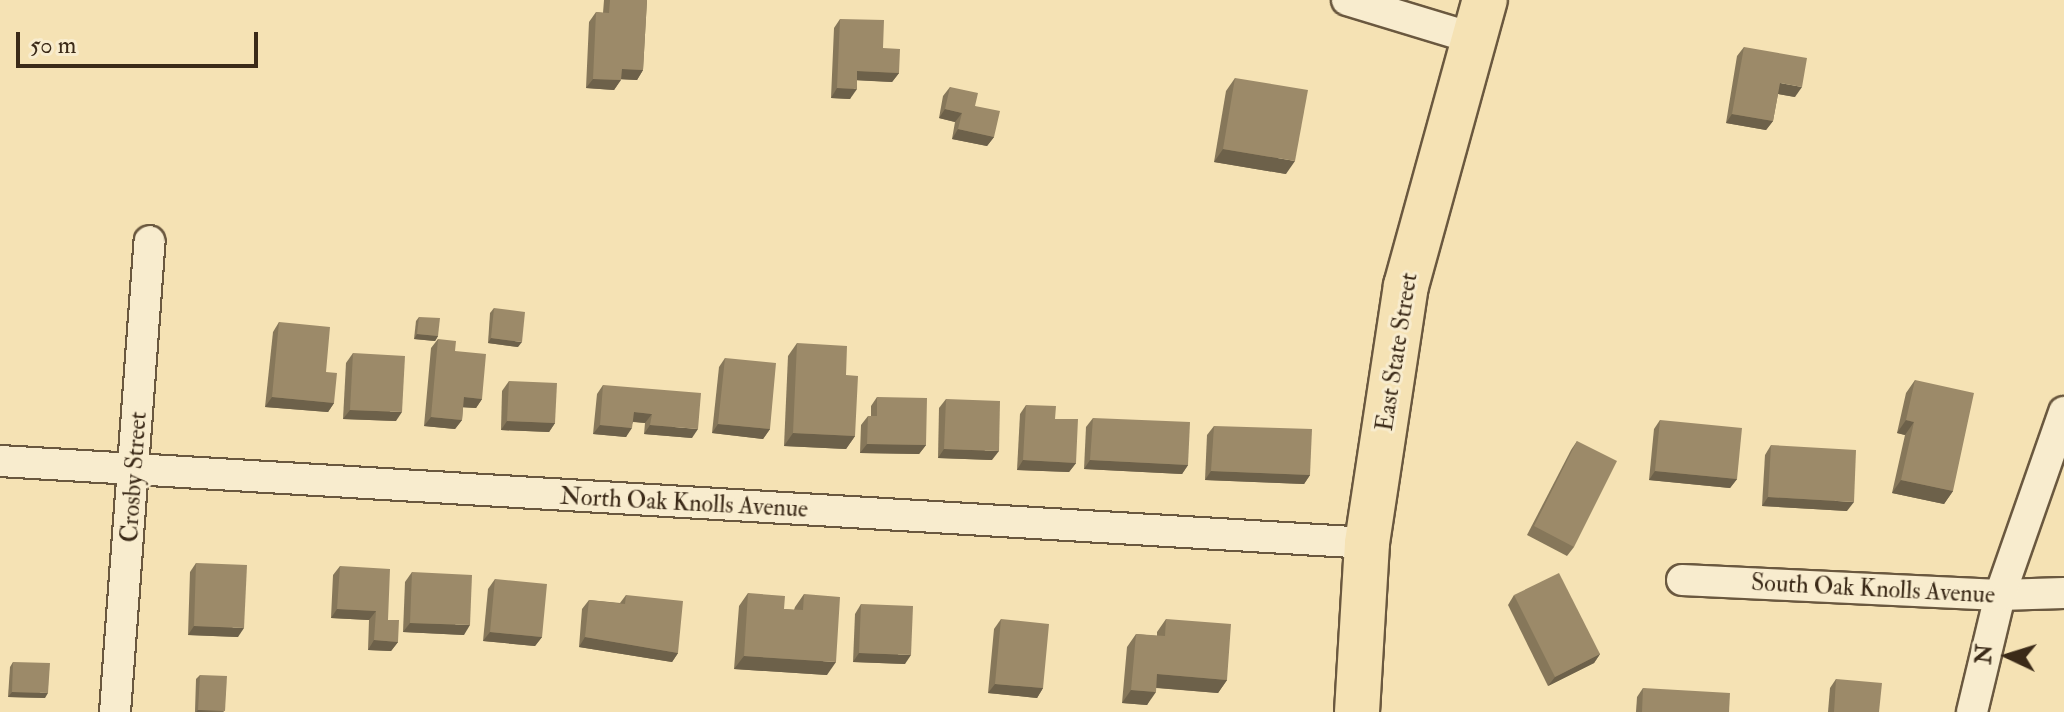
<!DOCTYPE html>
<html>
<head>
<meta charset="utf-8">
<style>
  body { margin:0 }
  #map { position:relative; width:2064px; height:712px; overflow:hidden; background:#f5e2b4; font-family:"IM FELL Double Pica",serif }
  div>[style] { position:absolute }
  .roads { filter:drop-shadow(2px 0 #6a583f) drop-shadow(-2px 0 #6a583f) drop-shadow(0 2px #6a583f) drop-shadow(0 -2px #6a583f) }
  .minor>* { height:30px; margin:-15px; padding:0 15px; transform-origin:15px; border-radius:15px; background:#f8ecce }
  .primary>* { height:44px; margin:-22px; padding:0 22px; transform-origin:22px; border-radius:22px; background:#f5e2b4 }
  .wall>* { inset:0; background:#86775a }
  .shaded-wall>* { inset:0; background:#6d614a }
  .building>* { inset:0; background:#9c8a69 }
  span { translate:-50% -50%; white-space:nowrap; text-align:center; line-height:1.15; -webkit-text-stroke:6px #f8ecce; paint-order:stroke }
  .street-label { font-size:24px; color:#3b2a18 }
  .north { position:absolute; left:1968px; top:616px; width:80px; height:80px; -webkit-text-stroke:6px #f8ecce; paint-order:stroke; rotate:274deg; font-size:22px; font-weight:700; line-height:32px; text-align:center; color:#3b2a18 }
  .north::after { content:''; display:block; margin:auto; width:28px; height:36px; background:#3b2a18; clip-path:polygon(50% 0,100% 100%,50% 72%,0 100%) }
  .scale { position:absolute; left:16px; top:32px; width:242px; height:36px; box-sizing:border-box; border:4px solid #3b2a18; border-top:0; padding-left:10px; font-size:24px; line-height:28px; white-space:nowrap; color:#3b2a18; -webkit-text-stroke:6px #f8ecce; paint-order:stroke }
</style>
</head>
<body>
<div id="map">
  <div class="roads">
    <div class="minor">
      <div style="left:1347px;top:0;width:131px;rotate:16.9deg"></div>
      <div style="left:0;top:461px;width:1369px;rotate:3.43deg"></div>
      <div style="left:1682px;top:580px;width:318px;rotate:2.7deg"></div>
      <div style="left:2000px;top:595px;width:64px;rotate:-1.8deg"></div>
      <div style="left:115px;top:712px;width:472px;rotate:-85.8deg"></div>
      <div style="left:1972px;top:712px;width:120px;rotate:-76.5deg"></div>
      <div style="left:2000px;top:595px;width:194px;rotate:-70.7deg"></div>
    </div>
    <div class="primary">
      <div style="left:1357px;top:712px;width:169px;rotate:-86.6deg"></div>
      <div style="left:1367px;top:543px;width:260px;rotate:-81.4deg"></div>
      <div style="left:1406px;top:286px;width:297px;rotate:-74.6deg"></div>
    </div>
  </div>
  <div class="wall">
    <div style="clip-path:polygon(604px 0,647px 0,643px 70px,637px 80px,621px 79px,614px 90px,586px 88px,589px 22px,596px 12px,603px 13px)"></div>
    <div style="clip-path:polygon(840px 19px,883px 48px,899px 73px,892px 82px,857px 80px,850px 99px,831px 98px,834px 28px)"></div>
    <div style="clip-path:polygon(1744px 47px,1795px 97px,1778px 94px,1773px 121px,1766px 130px,1726px 123px,1737px 56px)"></div>
    <div style="clip-path:polygon(1235px 78px,1286px 174px,1214px 162px,1226px 91px)"></div>
    <div style="clip-path:polygon(950px 87px,975px 106px,994px 137px,987px 146px,952px 139px,955px 122px,939px 118px,943px 96px)"></div>
    <div style="clip-path:polygon(494px 308px,518px 347px,488px 343px,490px 313px)"></div>
    <div style="clip-path:polygon(419px 317px,438px 336px,435px 341px,414px 339px,416px 321px)"></div>
    <div style="clip-path:polygon(279px 322px,326px 372px,334px 403px,328px 412px,265px 407px,273px 332px)"></div>
    <div style="clip-path:polygon(438px 339px,455px 351px,482px 399px,476px 408px,463px 407px,462px 420px,455px 429px,424px 426px,431px 348px)"></div>
    <div style="clip-path:polygon(797px 343px,846px 375px,855px 436px,846px 449px,784px 446px,788px 356px)"></div>
    <div style="clip-path:polygon(353px 353px,396px 421px,343px 419px,346px 363px)"></div>
    <div style="clip-path:polygon(725px 358px,770px 429px,763px 439px,712px 433px,719px 367px)"></div>
    <div style="clip-path:polygon(1915px 380px,1953px 491px,1944px 504px,1892px 493px,1905px 435px,1897px 433px,1906px 393px)"></div>
    <div style="clip-path:polygon(509px 381px,555px 423px,549px 432px,501px 430px,502px 391px)"></div>
    <div style="clip-path:polygon(603px 385px,692px 438px,644px 434px,645px 423px,633px 422px,626px 437px,593px 434px,597px 394px)"></div>
    <div style="clip-path:polygon(877px 397px,926px 445px,919px 454px,860px 453px,861px 425px,868px 416px,871px 416px,871px 406px)"></div>
    <div style="clip-path:polygon(946px 399px,992px 460px,938px 458px,939px 408px)"></div>
    <div style="clip-path:polygon(1026px 405px,1055px 419px,1076px 463px,1069px 472px,1017px 470px,1020px 414px)"></div>
    <div style="clip-path:polygon(1093px 418px,1188px 465px,1182px 474px,1084px 469px,1086px 427px)"></div>
    <div style="clip-path:polygon(1660px 420px,1737px 479px,1730px 488px,1649px 480px,1654px 429px)"></div>
    <div style="clip-path:polygon(1214px 426px,1310px 475px,1304px 484px,1205px 480px,1207px 435px)"></div>
    <div style="clip-path:polygon(1577px 441px,1574px 547px,1567px 556px,1527px 535px,1571px 450px)"></div>
    <div style="clip-path:polygon(1771px 445px,1847px 511px,1762px 506px,1765px 455px)"></div>
    <div style="clip-path:polygon(196px 563px,238px 637px,188px 635px,190px 572px)"></div>
    <div style="clip-path:polygon(340px 566px,388px 620px,398px 642px,391px 651px,368px 650px,369px 620px,331px 618px,333px 575px)"></div>
    <div style="clip-path:polygon(412px 572px,464px 635px,403px 632px,405px 582px)"></div>
    <div style="clip-path:polygon(495px 579px,542px 637px,535px 646px,483px 641px,488px 589px)"></div>
    <div style="clip-path:polygon(748px 593px,784px 609px,794px 610px,795px 607px,804px 594px,827px 675px,734px 669px,739px 606px)"></div>
    <div style="clip-path:polygon(626px 595px,678px 653px,672px 662px,579px 647px,582px 609px,589px 600px,620px 603px)"></div>
    <div style="clip-path:polygon(1514px 595px,1600px 654px,1594px 663px,1548px 686px,1508px 605px)"></div>
    <div style="clip-path:polygon(861px 604px,905px 664px,853px 662px,855px 614px)"></div>
    <div style="clip-path:polygon(1001px 619px,1043px 688px,1037px 698px,988px 693px,994px 629px)"></div>
    <div style="clip-path:polygon(1166px 619px,1227px 680px,1218px 693px,1156px 688px,1147px 705px,1122px 703px,1127px 647px,1136px 634px,1157px 636px,1157px 632px)"></div>
    <div style="clip-path:polygon(13px 662px,45px 698px,8px 697px,10px 667px)"></div>
    <div style="clip-path:polygon(200px 675px,224px 712px,195px 712px,196px 679px)"></div>
    <div style="clip-path:polygon(1836px 679px,1879px 712px,1828px 712px,1830px 688px)"></div>
    <div style="clip-path:polygon(1643px 688px,1729px 712px,1636px 712px,1637px 697px)"></div>
  </div>
  <div class="shaded-wall">
    <div style="clip-path:polygon(622px 69px,643px 70px,637px 80px,615px 79px)"></div>
    <div style="clip-path:polygon(857px 71px,899px 73px,892px 82px,851px 80px)"></div>
    <div style="clip-path:polygon(593px 79px,621px 80px,614px 90px,586px 88px)"></div>
    <div style="clip-path:polygon(1780px 83px,1802px 87px,1795px 97px,1773px 93px)"></div>
    <div style="clip-path:polygon(837px 88px,857px 89px,850px 99px,831px 98px)"></div>
    <div style="clip-path:polygon(945px 109px,962px 113px,955px 122px,939px 118px)"></div>
    <div style="clip-path:polygon(1732px 114px,1773px 121px,1766px 130px,1726px 123px)"></div>
    <div style="clip-path:polygon(958px 129px,994px 137px,987px 146px,952px 139px)"></div>
    <div style="clip-path:polygon(1223px 149px,1295px 161px,1286px 174px,1214px 162px)"></div>
    <div style="clip-path:polygon(417px 334px,438px 336px,435px 341px,414px 339px)"></div>
    <div style="clip-path:polygon(491px 338px,522px 342px,518px 347px,488px 343px)"></div>
    <div style="clip-path:polygon(272px 397px,334px 403px,328px 412px,265px 407px)"></div>
    <div style="clip-path:polygon(464px 397px,482px 399px,476px 408px,457px 407px)"></div>
    <div style="clip-path:polygon(350px 410px,402px 412px,396px 421px,343px 419px)"></div>
    <div style="clip-path:polygon(634px 412px,652px 414px,645px 423px,627px 421px)"></div>
    <div style="clip-path:polygon(431px 417px,462px 420px,455px 429px,424px 426px)"></div>
    <div style="clip-path:polygon(1906px 420px,1914px 422px,1905px 435px,1897px 433px)"></div>
    <div style="clip-path:polygon(507px 421px,555px 423px,549px 432px,501px 430px)"></div>
    <div style="clip-path:polygon(718px 424px,770px 429px,763px 439px,712px 433px)"></div>
    <div style="clip-path:polygon(600px 425px,632px 428px,626px 437px,593px 434px)"></div>
    <div style="clip-path:polygon(650px 425px,698px 429px,692px 438px,644px 434px)"></div>
    <div style="clip-path:polygon(793px 433px,855px 436px,846px 449px,784px 446px)"></div>
    <div style="clip-path:polygon(867px 444px,926px 445px,919px 454px,860px 453px)"></div>
    <div style="clip-path:polygon(944px 449px,999px 451px,992px 460px,938px 458px)"></div>
    <div style="clip-path:polygon(1023px 460px,1076px 463px,1069px 472px,1017px 470px)"></div>
    <div style="clip-path:polygon(1090px 460px,1188px 465px,1182px 474px,1084px 469px)"></div>
    <div style="clip-path:polygon(1211px 471px,1310px 475px,1304px 484px,1205px 480px)"></div>
    <div style="clip-path:polygon(1655px 471px,1737px 479px,1730px 488px,1649px 480px)"></div>
    <div style="clip-path:polygon(1901px 480px,1953px 491px,1944px 504px,1892px 493px)"></div>
    <div style="clip-path:polygon(1768px 497px,1854px 502px,1847px 511px,1762px 506px)"></div>
    <div style="clip-path:polygon(337px 609px,376px 611px,369px 620px,331px 618px)"></div>
    <div style="clip-path:polygon(410px 623px,470px 625px,464px 635px,403px 632px)"></div>
    <div style="clip-path:polygon(194px 626px,244px 628px,238px 637px,188px 635px)"></div>
    <div style="clip-path:polygon(490px 632px,542px 637px,535px 646px,483px 641px)"></div>
    <div style="clip-path:polygon(585px 637px,678px 653px,672px 662px,579px 647px)"></div>
    <div style="clip-path:polygon(374px 640px,398px 642px,391px 651px,368px 650px)"></div>
    <div style="clip-path:polygon(859px 653px,911px 655px,905px 664px,853px 662px)"></div>
    <div style="clip-path:polygon(1600px 654px,1594px 663px,1548px 686px,1555px 677px)"></div>
    <div style="clip-path:polygon(744px 656px,836px 662px,827px 675px,734px 669px)"></div>
    <div style="clip-path:polygon(1157px 674px,1227px 680px,1218px 693px,1148px 687px)"></div>
    <div style="clip-path:polygon(995px 684px,1043px 688px,1037px 698px,988px 693px)"></div>
    <div style="clip-path:polygon(1131px 690px,1156px 692px,1147px 705px,1122px 703px)"></div>
    <div style="clip-path:polygon(12px 692px,48px 693px,45px 698px,8px 697px)"></div>
    <div style="clip-path:polygon(198px 710px,225px 711px,196px 712px)"></div>
  </div>
  <div class="building">
    <div style="clip-path:polygon(610px 0,647px 0,643px 70px,622px 69px,621px 80px,593px 79px,596px 12px,609px 13px)"></div>
    <div style="clip-path:polygon(840px 19px,884px 20px,883px 48px,900px 49px,899px 73px,857px 71px,857px 89px,837px 88px)"></div>
    <div style="clip-path:polygon(1744px 47px,1807px 58px,1802px 87px,1780px 83px,1773px 121px,1732px 114px)"></div>
    <div style="clip-path:polygon(1235px 78px,1308px 90px,1295px 161px,1223px 149px)"></div>
    <div style="clip-path:polygon(950px 87px,978px 93px,975px 106px,1000px 111px,994px 137px,958px 129px,962px 113px,945px 109px)"></div>
    <div style="clip-path:polygon(494px 308px,525px 312px,522px 342px,491px 338px)"></div>
    <div style="clip-path:polygon(419px 317px,440px 318px,438px 336px,417px 334px)"></div>
    <div style="clip-path:polygon(279px 322px,330px 327px,326px 372px,337px 373px,334px 403px,272px 397px)"></div>
    <div style="clip-path:polygon(438px 339px,456px 341px,455px 351px,486px 354px,482px 399px,464px 397px,462px 420px,431px 417px)"></div>
    <div style="clip-path:polygon(797px 343px,847px 346px,846px 375px,858px 376px,855px 436px,793px 433px)"></div>
    <div style="clip-path:polygon(353px 353px,405px 356px,402px 412px,350px 410px)"></div>
    <div style="clip-path:polygon(725px 358px,776px 363px,770px 429px,718px 424px)"></div>
    <div style="clip-path:polygon(1915px 380px,1974px 393px,1953px 491px,1901px 480px,1914px 422px,1906px 420px)"></div>
    <div style="clip-path:polygon(509px 381px,557px 383px,555px 423px,507px 421px)"></div>
    <div style="clip-path:polygon(603px 385px,701px 393px,698px 429px,650px 425px,652px 414px,634px 412px,632px 428px,600px 425px)"></div>
    <div style="clip-path:polygon(877px 397px,927px 398px,926px 445px,867px 444px,868px 416px,877px 416px)"></div>
    <div style="clip-path:polygon(946px 399px,1000px 401px,999px 451px,944px 449px)"></div>
    <div style="clip-path:polygon(1026px 405px,1056px 406px,1055px 419px,1078px 419px,1076px 463px,1023px 460px)"></div>
    <div style="clip-path:polygon(1093px 418px,1190px 422px,1188px 465px,1090px 460px)"></div>
    <div style="clip-path:polygon(1660px 420px,1742px 428px,1737px 479px,1655px 471px)"></div>
    <div style="clip-path:polygon(1214px 426px,1312px 429px,1310px 475px,1211px 471px)"></div>
    <div style="clip-path:polygon(1577px 441px,1617px 461px,1574px 547px,1534px 526px)"></div>
    <div style="clip-path:polygon(1771px 445px,1856px 450px,1854px 502px,1768px 497px)"></div>
    <div style="clip-path:polygon(196px 563px,247px 565px,244px 628px,194px 626px)"></div>
    <div style="clip-path:polygon(340px 566px,390px 569px,388px 620px,399px 620px,398px 642px,374px 640px,376px 611px,337px 609px)"></div>
    <div style="clip-path:polygon(412px 572px,472px 575px,470px 625px,410px 623px)"></div>
    <div style="clip-path:polygon(1559px 573px,1600px 654px,1555px 677px,1514px 595px)"></div>
    <div style="clip-path:polygon(495px 579px,547px 584px,542px 637px,490px 632px)"></div>
    <div style="clip-path:polygon(748px 593px,785px 596px,784px 609px,803px 610px,804px 594px,840px 597px,836px 662px,744px 656px)"></div>
    <div style="clip-path:polygon(626px 595px,683px 601px,678px 653px,585px 637px,589px 600px,625px 604px)"></div>
    <div style="clip-path:polygon(861px 604px,913px 606px,911px 655px,859px 653px)"></div>
    <div style="clip-path:polygon(1001px 619px,1049px 624px,1043px 688px,995px 684px)"></div>
    <div style="clip-path:polygon(1166px 619px,1231px 624px,1227px 680px,1157px 674px,1156px 692px,1131px 690px,1136px 634px,1165px 636px)"></div>
    <div style="clip-path:polygon(13px 662px,50px 663px,48px 693px,12px 692px)"></div>
    <div style="clip-path:polygon(200px 675px,227px 676px,225px 711px,198px 710px)"></div>
    <div style="clip-path:polygon(1836px 679px,1882px 683px,1879px 712px,1834px 712px)"></div>
    <div style="clip-path:polygon(1643px 688px,1730px 693px,1729px 712px,1642px 712px)"></div>
  </div>
  <div class="street-label">
    <span style="left:1397px;top:352px;rotate:-81deg">East State Street</span>
    <span style="left:134px;top:477px;rotate:-86deg">Crosby Street</span>
    <span style="left:684px;top:503px;rotate:3deg">North Oak Knolls Avenue</span>
    <span style="left:1873px;top:589px;rotate:3deg">South Oak Knolls Avenue</span>
  </div>
  <div class="north">N</div>
  <div class="scale">50 m</div>
</div>
</body>
</html>
